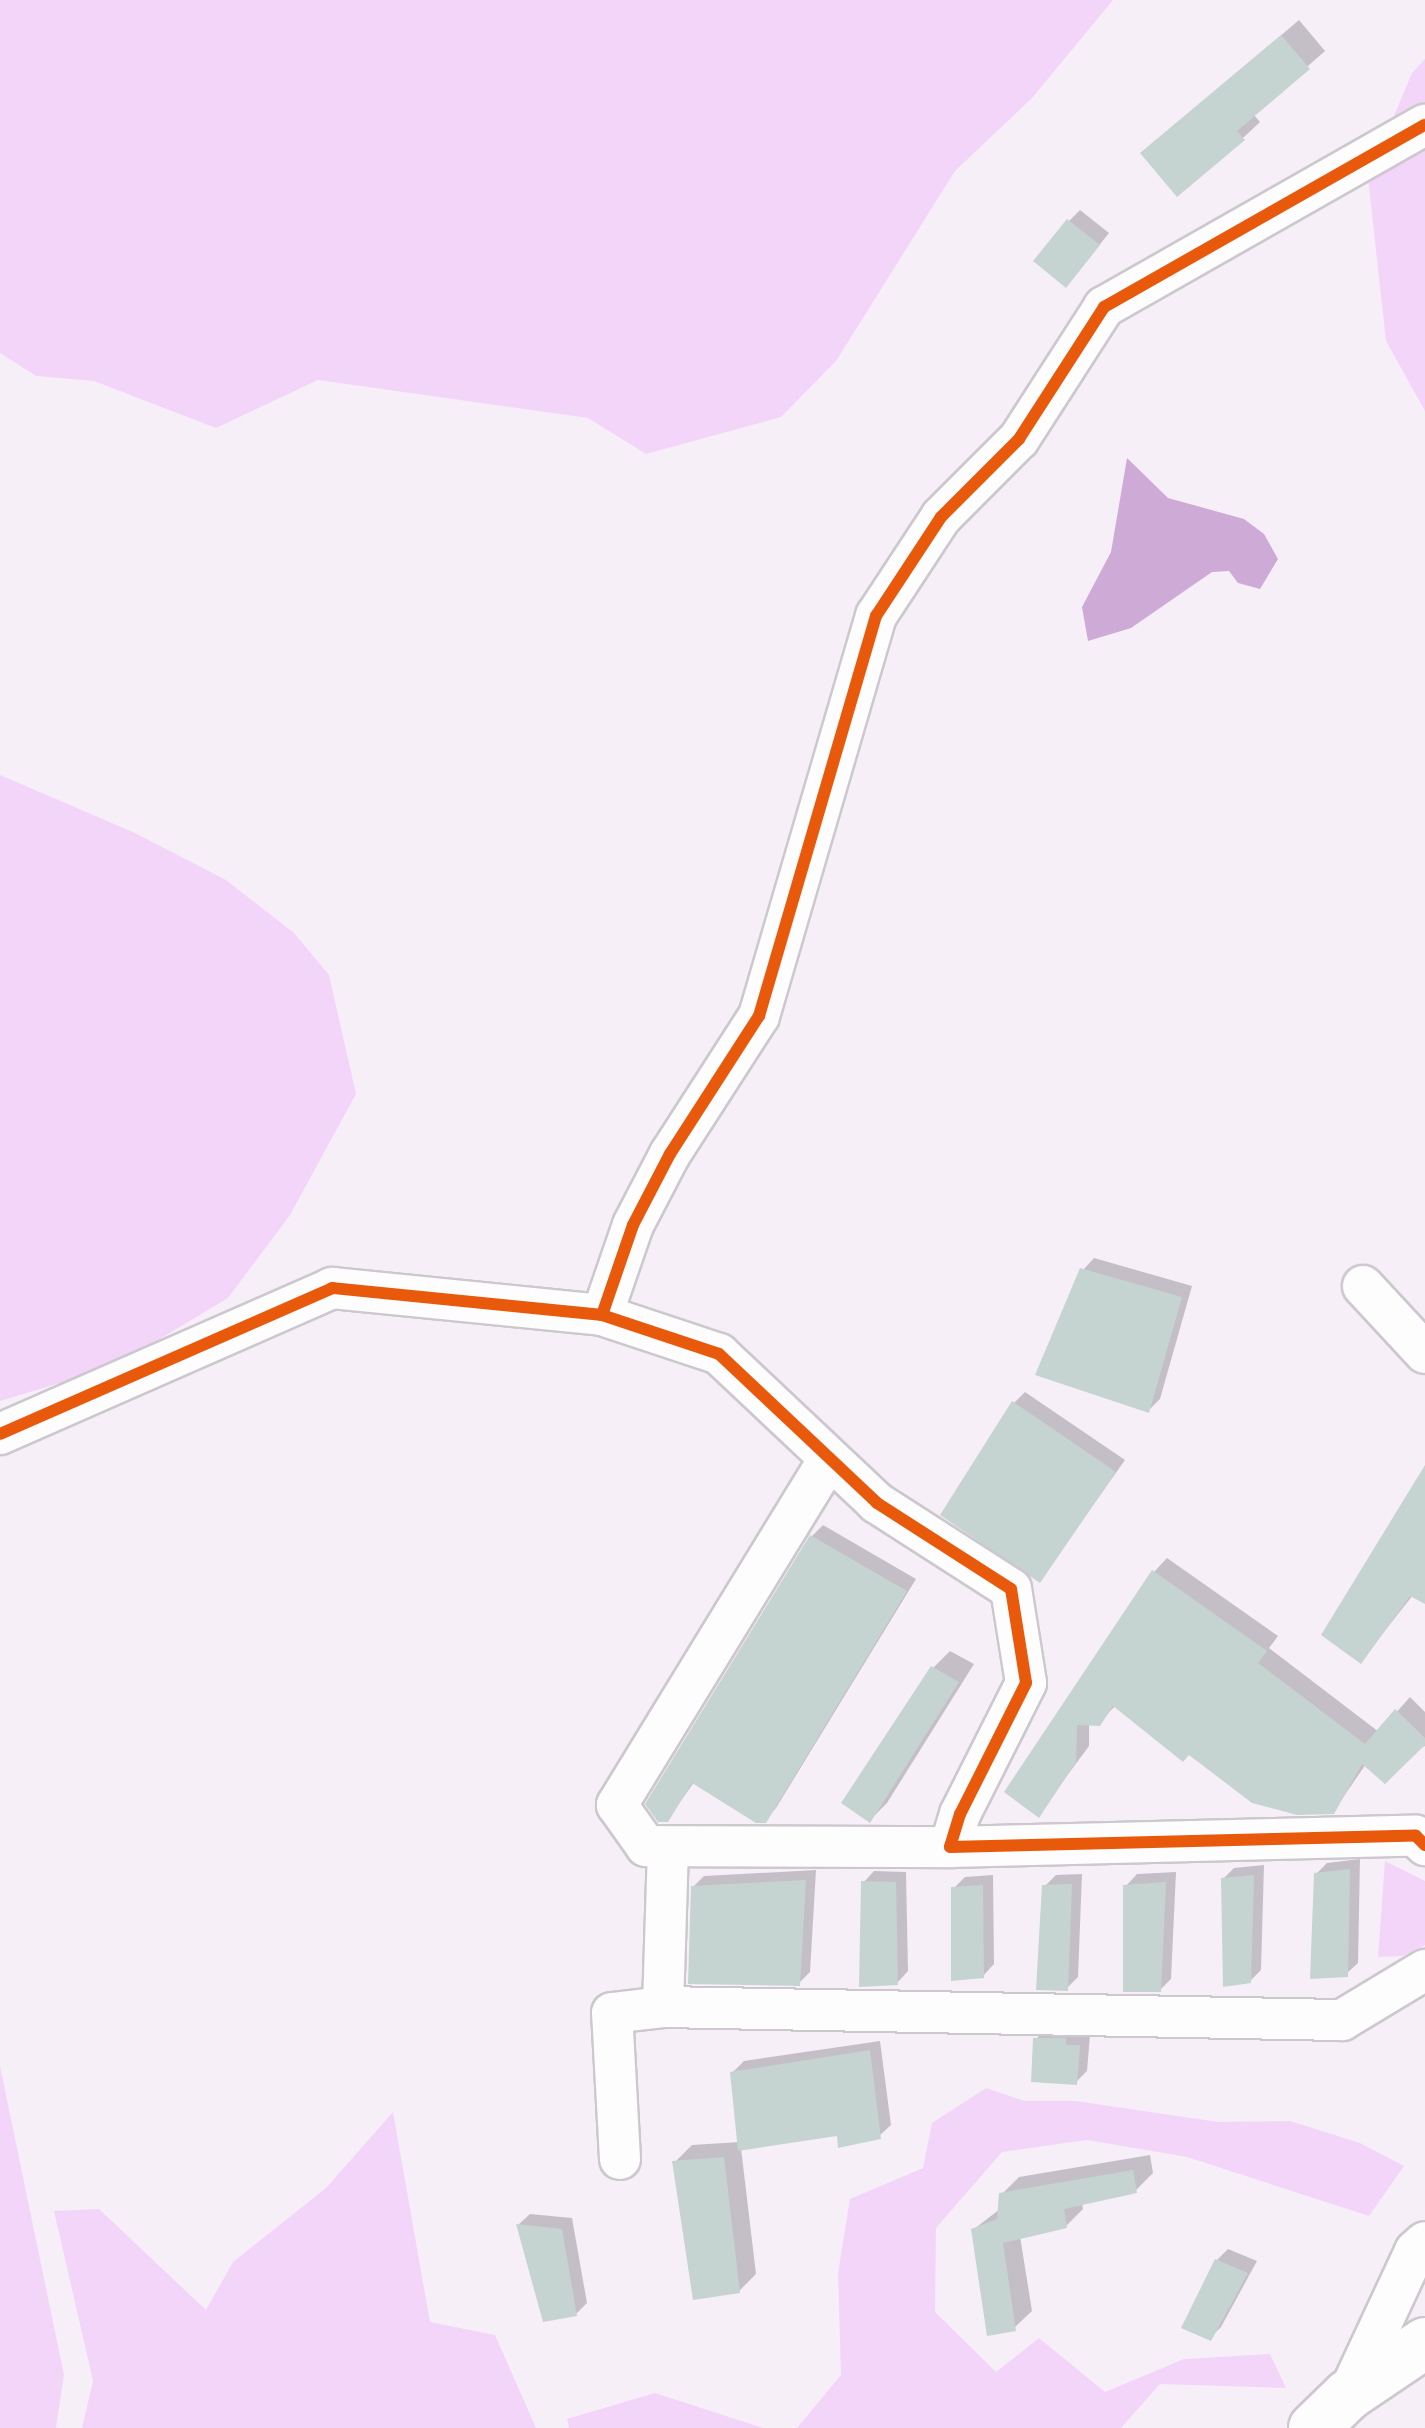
<!DOCTYPE html>
<html>
<head>
<meta charset="utf-8">
<style>
  body { margin:0 }
  #map { position:relative; width:1425px; height:2428px; overflow:hidden; background:#f6eff8; font-family:Mulish,sans-serif }
  div>[style] { position:absolute }
  .green>* { inset:0; background:#f3d5f9 }
  .water>* { inset:0; background:#ceaad6 }
  .shadow>* { inset:0; background:#0003 }
  .building>* { inset:0; background:#c6d4d1 }
  .roads { filter:drop-shadow(2px 0 #cdc7ce) drop-shadow(-2px 0 #cdc7ce) drop-shadow(0 2px #cdc7ce) drop-shadow(0 -2px #cdc7ce) }
  .minor>* { height:40px; margin:-20px; padding:0 20px; transform-origin:20px; border-radius:20px; background:#fefdfe }
  .major>* { height:50px; margin:-25px; padding:0 25px; transform-origin:25px; border-radius:25px; background:#fefdfe }
  .cycleway>* { height:12px; margin:-6px; padding:0 6px; transform-origin:6px; border-radius:6px; background:#e8590c }
  span { translate:-50% -50%; white-space:nowrap; text-align:center; line-height:1.15; -webkit-text-stroke:8px #fefefe; paint-order:stroke }
</style>
</head>
<body>
<div id="map">
  <div class="green">
    <div style="clip-path:polygon(0 0,1113px 0,1032px 98px,955px 171px,836px 361px,781px 417px,646px 454px,588px 418px,318px 380px,216px 428px,94px 381px,36px 376px,0 353px)"></div>
    <div style="clip-path:polygon(1425px 59px,1425px 411px,1386px 341px,1368px 178px,1412px 73px)"></div>
    <div style="clip-path:polygon(0 775px,135px 833px,226px 880px,294px 933px,329px 975px,356px 1094px,290px 1215px,228px 1298px,113px 1367px,0 1401px)"></div>
    <div style="clip-path:polygon(1385px 1861px,1425px 1881px,1425px 1945px,1402px 1956px,1378px 1957px)"></div>
    <div style="clip-path:polygon(0 2066px,64px 2375px,56px 2428px,0 2428px)"></div>
    <div style="clip-path:polygon(986px 2088px,1025px 2101px,1076px 2101px,1218px 2122px,1290px 2121px,1360px 2143px,1404px 2166px,1369px 2216px,1187px 2157px,1087px 2140px,1002px 2152px,936px 2228px,935px 2312px,996px 2372px,1039px 2338px,1105px 2392px,1184px 2359px,1270px 2354px,1286px 2388px,1160px 2384px,1121px 2428px,797px 2428px,841px 2375px,838px 2273px,850px 2199px,923px 2168px,932px 2123px)"></div>
    <div style="clip-path:polygon(393px 2112px,430px 2322px,495px 2335px,536px 2428px,82px 2428px,93px 2381px,54px 2211px,99px 2209px,206px 2310px,233px 2262px,326px 2188px)"></div>
    <div style="clip-path:polygon(655px 2393px,763px 2428px,569px 2428px,567px 2419px)"></div>
  </div>
  <div class="water">
    <div style="clip-path:polygon(1127px 458px,1168px 498px,1244px 519px,1264px 534px,1278px 559px,1260px 589px,1238px 583px,1229px 571px,1212px 572px,1131px 628px,1088px 641px,1082px 607px,1111px 552px)"></div>
  </div>
  <div class="shadow">
    <div style="clip-path:polygon(1299px 20px,1325px 51px,1253px 114px,1260px 122px,1243px 138px,1143px 153px)"></div>
    <div style="clip-path:polygon(1080px 210px,1109px 233px,1077px 273px,1069px 221px)"></div>
    <div style="clip-path:polygon(1094px 1258px,1192px 1286px,1160px 1399px,1149px 1410px,1083px 1270px)"></div>
    <div style="clip-path:polygon(1025px 1392px,1125px 1460px,1040px 1580px,1014px 1403px)"></div>
    <div style="clip-path:polygon(1425px 1477px,1425px 1601px,1413px 1595px,1361px 1661px)"></div>
    <div style="clip-path:polygon(823px 1525px,916px 1579px,776px 1808px,765px 1820px,695px 1781px,667px 1820px,812px 1536px)"></div>
    <div style="clip-path:polygon(1167px 1558px,1278px 1636px,1269px 1648px,1379px 1732px,1410px 1697px,1425px 1712px,1425px 1746px,1366px 1764px,1333px 1812px,1190px 1752px,1116px 1705px,1099px 1723px,1089px 1723px,1089px 1746px,1038px 1815px,1008px 1792px,1154px 1572px)"></div>
    <div style="clip-path:polygon(950px 1651px,974px 1664px,887px 1803px,870px 1820px,933px 1668px)"></div>
    <div style="clip-path:polygon(1360px 1859px,1358px 1963px,1346px 1974px,1316px 1874px,1327px 1863px)"></div>
    <div style="clip-path:polygon(1264px 1865px,1261px 1970px,1250px 1981px,1223px 1879px,1234px 1868px)"></div>
    <div style="clip-path:polygon(816px 1870px,810px 1972px,799px 1983px,693px 1887px,704px 1876px)"></div>
    <div style="clip-path:polygon(874px 1871px,906px 1872px,908px 1971px,897px 1983px,863px 1883px)"></div>
    <div style="clip-path:polygon(1176px 1872px,1171px 1979px,1160px 1990px,1126px 1886px,1137px 1874px)"></div>
    <div style="clip-path:polygon(1082px 1874px,1078px 1977px,1067px 1988px,1045px 1886px,1056px 1875px)"></div>
    <div style="clip-path:polygon(993px 1875px,994px 1964px,983px 1976px,954px 1888px,965px 1877px)"></div>
    <div style="clip-path:polygon(1047px 2028px,1090px 2035px,1087px 2071px,1076px 2082px,1036px 2039px)"></div>
    <div style="clip-path:polygon(880px 2041px,891px 2125px,879px 2136px,839px 2133px,741px 2148px,756px 2274px,739px 2291px,675px 2162px,692px 2145px,740px 2142px,732px 2073px,744px 2061px)"></div>
    <div style="clip-path:polygon(1150px 2155px,1153px 2173px,1136px 2190px,1082px 2203px,1083px 2209px,1066px 2226px,1020px 2236px,1032px 2311px,1014px 2328px,974px 2229px,1000px 2209px,1002px 2194px,1019px 2177px)"></div>
    <div style="clip-path:polygon(530px 2214px,572px 2218px,587px 2303px,576px 2314px,519px 2224px)"></div>
    <div style="clip-path:polygon(1228px 2249px,1257px 2261px,1221px 2327px,1210px 2338px,1217px 2260px)"></div>
  </div>
  <div class="building">
    <div style="clip-path:polygon(1281px 35px,1310px 69px,1237px 131px,1245px 140px,1177px 197px,1140px 153px)"></div>
    <div style="clip-path:polygon(1067px 219px,1100px 245px,1066px 288px,1033px 261px)"></div>
    <div style="clip-path:polygon(1080px 1268px,1182px 1297px,1149px 1413px,1035px 1375px)"></div>
    <div style="clip-path:polygon(1012px 1401px,1116px 1472px,1040px 1583px,940px 1515px)"></div>
    <div style="clip-path:polygon(1425px 1465px,1425px 1604px,1410px 1596px,1361px 1664px,1321px 1635px)"></div>
    <div style="clip-path:polygon(810px 1535px,907px 1591px,766px 1823px,756px 1823px,692px 1783px,668px 1822px,658px 1822px,645px 1804px)"></div>
    <div style="clip-path:polygon(1152px 1570px,1267px 1651px,1258px 1663px,1365px 1744px,1395px 1709px,1425px 1738px,1425px 1745px,1385px 1784px,1362px 1764px,1334px 1814px,1297px 1815px,1252px 1803px,1189px 1755px,1183px 1762px,1113px 1706px,1100px 1726px,1077px 1725px,1076px 1762px,1039px 1818px,1004px 1792px)"></div>
    <div style="clip-path:polygon(931px 1666px,959px 1682px,870px 1823px,841px 1803px)"></div>
    <div style="clip-path:polygon(1350px 1869px,1348px 1977px,1310px 1979px,1314px 1873px)"></div>
    <div style="clip-path:polygon(1254px 1875px,1251px 1983px,1223px 1987px,1221px 1878px)"></div>
    <div style="clip-path:polygon(806px 1880px,800px 1986px,688px 1984px,691px 1886px)"></div>
    <div style="clip-path:polygon(861px 1881px,896px 1882px,898px 1985px,859px 1987px)"></div>
    <div style="clip-path:polygon(1166px 1882px,1161px 1992px,1123px 1992px,1123px 1885px)"></div>
    <div style="clip-path:polygon(1072px 1884px,1068px 1991px,1036px 1990px,1042px 1885px)"></div>
    <div style="clip-path:polygon(983px 1885px,984px 1978px,951px 1981px,951px 1887px)"></div>
    <div style="clip-path:polygon(1033px 2038px,1066px 2038px,1066px 2045px,1080px 2045px,1077px 2085px,1031px 2082px)"></div>
    <div style="clip-path:polygon(870px 2050px,881px 2139px,838px 2148px,837px 2136px,738px 2151px,730px 2072px)"></div>
    <div style="clip-path:polygon(724px 2157px,740px 2293px,693px 2300px,672px 2161px)"></div>
    <div style="clip-path:polygon(1133px 2170px,1137px 2193px,1064px 2209px,1067px 2228px,1003px 2243px,1016px 2331px,987px 2336px,971px 2229px,997px 2219px,999px 2193px)"></div>
    <div style="clip-path:polygon(516px 2224px,562px 2229px,577px 2316px,543px 2322px)"></div>
    <div style="clip-path:polygon(1215px 2259px,1248px 2273px,1211px 2341px,1181px 2328px)"></div>
  </div>
  <div class="roads">
    <div class="minor">
      <div style="left:1363px;top:1286px;width:91px;rotate:47.2deg"></div>
      <div style="left:602px;top:1315px;width:95px;rotate:-71deg"></div>
      <div style="left:633px;top:1225px;width:80px;rotate:-62.5deg"></div>
      <div style="left:670px;top:1154px;width:164px;rotate:-57.2deg"></div>
      <div style="left:759px;top:1016px;width:417px;rotate:-73.7deg"></div>
      <div style="left:876px;top:616px;width:118px;rotate:-56.7deg"></div>
      <div style="left:941px;top:517px;width:110px;rotate:-45deg"></div>
      <div style="left:1019px;top:439px;width:157px;rotate:-57.2deg"></div>
      <div style="left:1104px;top:307px;width:369px;rotate:-29.6deg"></div>
      <div style="left:0;top:1434px;width:363px;rotate:-23.7deg"></div>
      <div style="left:332px;top:1288px;width:271px;rotate:5.7deg"></div>
      <div style="left:602px;top:1315px;width:123px;rotate:18.4deg"></div>
      <div style="left:719px;top:1354px;width:217px;rotate:43.3deg"></div>
      <div style="left:877px;top:1503px;width:159px;rotate:32.7deg"></div>
      <div style="left:1011px;top:1589px;width:95px;rotate:80.9deg"></div>
      <div style="left:1026px;top:1683px;width:147px;rotate:116.7deg"></div>
      <div style="left:960px;top:1814px;width:34px;rotate:107deg"></div>
      <div style="left:950px;top:1847px;width:466px;rotate:-1.4deg"></div>
      <div style="left:1416px;top:1836px;width:13px;rotate:45deg"></div>
      <div style="left:829px;top:1459px;width:406px;rotate:121.5deg"></div>
      <div style="left:617px;top:1805px;width:50px;rotate:54.7deg"></div>
      <div style="left:646px;top:1846px;width:304px;rotate:0.2deg"></div>
      <div style="left:663px;top:2007px;width:160px;rotate:-88.2deg"></div>
      <div style="left:620px;top:2159px;width:146px;rotate:-93.1deg"></div>
      <div style="left:612px;top:2013px;width:51px;rotate:-6.7deg"></div>
      <div style="left:663px;top:2007px;width:679px;rotate:1.1deg"></div>
      <div style="left:1342px;top:2020px;width:97px;rotate:-31.1deg"></div>
      <div style="left:1348px;top:2395px;width:159px;rotate:-65deg"></div>
      <div style="left:1415px;top:2251px;width:13px;rotate:-42deg"></div>
    </div>
    <div class="major">
      <div style="left:1314px;top:2428px;width:47px;rotate:-44.1deg"></div>
      <div style="left:1348px;top:2395px;width:93px;rotate:-34deg"></div>
    </div>
  </div>
  <div class="cycleway">
    <div style="left:602px;top:1315px;width:95px;rotate:-71deg"></div>
    <div style="left:633px;top:1225px;width:80px;rotate:-62.5deg"></div>
    <div style="left:670px;top:1154px;width:164px;rotate:-57.2deg"></div>
    <div style="left:759px;top:1016px;width:417px;rotate:-73.7deg"></div>
    <div style="left:876px;top:616px;width:118px;rotate:-56.7deg"></div>
    <div style="left:941px;top:517px;width:110px;rotate:-45deg"></div>
    <div style="left:1019px;top:439px;width:157px;rotate:-57.2deg"></div>
    <div style="left:1104px;top:307px;width:369px;rotate:-29.6deg"></div>
    <div style="left:0;top:1434px;width:363px;rotate:-23.7deg"></div>
    <div style="left:332px;top:1288px;width:271px;rotate:5.7deg"></div>
    <div style="left:602px;top:1315px;width:123px;rotate:18.4deg"></div>
    <div style="left:719px;top:1354px;width:217px;rotate:43.3deg"></div>
    <div style="left:877px;top:1503px;width:159px;rotate:32.7deg"></div>
    <div style="left:1011px;top:1589px;width:95px;rotate:80.9deg"></div>
    <div style="left:1026px;top:1683px;width:147px;rotate:116.7deg"></div>
    <div style="left:960px;top:1814px;width:34px;rotate:107deg"></div>
    <div style="left:950px;top:1847px;width:466px;rotate:-1.4deg"></div>
    <div style="left:1416px;top:1836px;width:13px;rotate:45deg"></div>
  </div>
</div>
</body>
</html>
